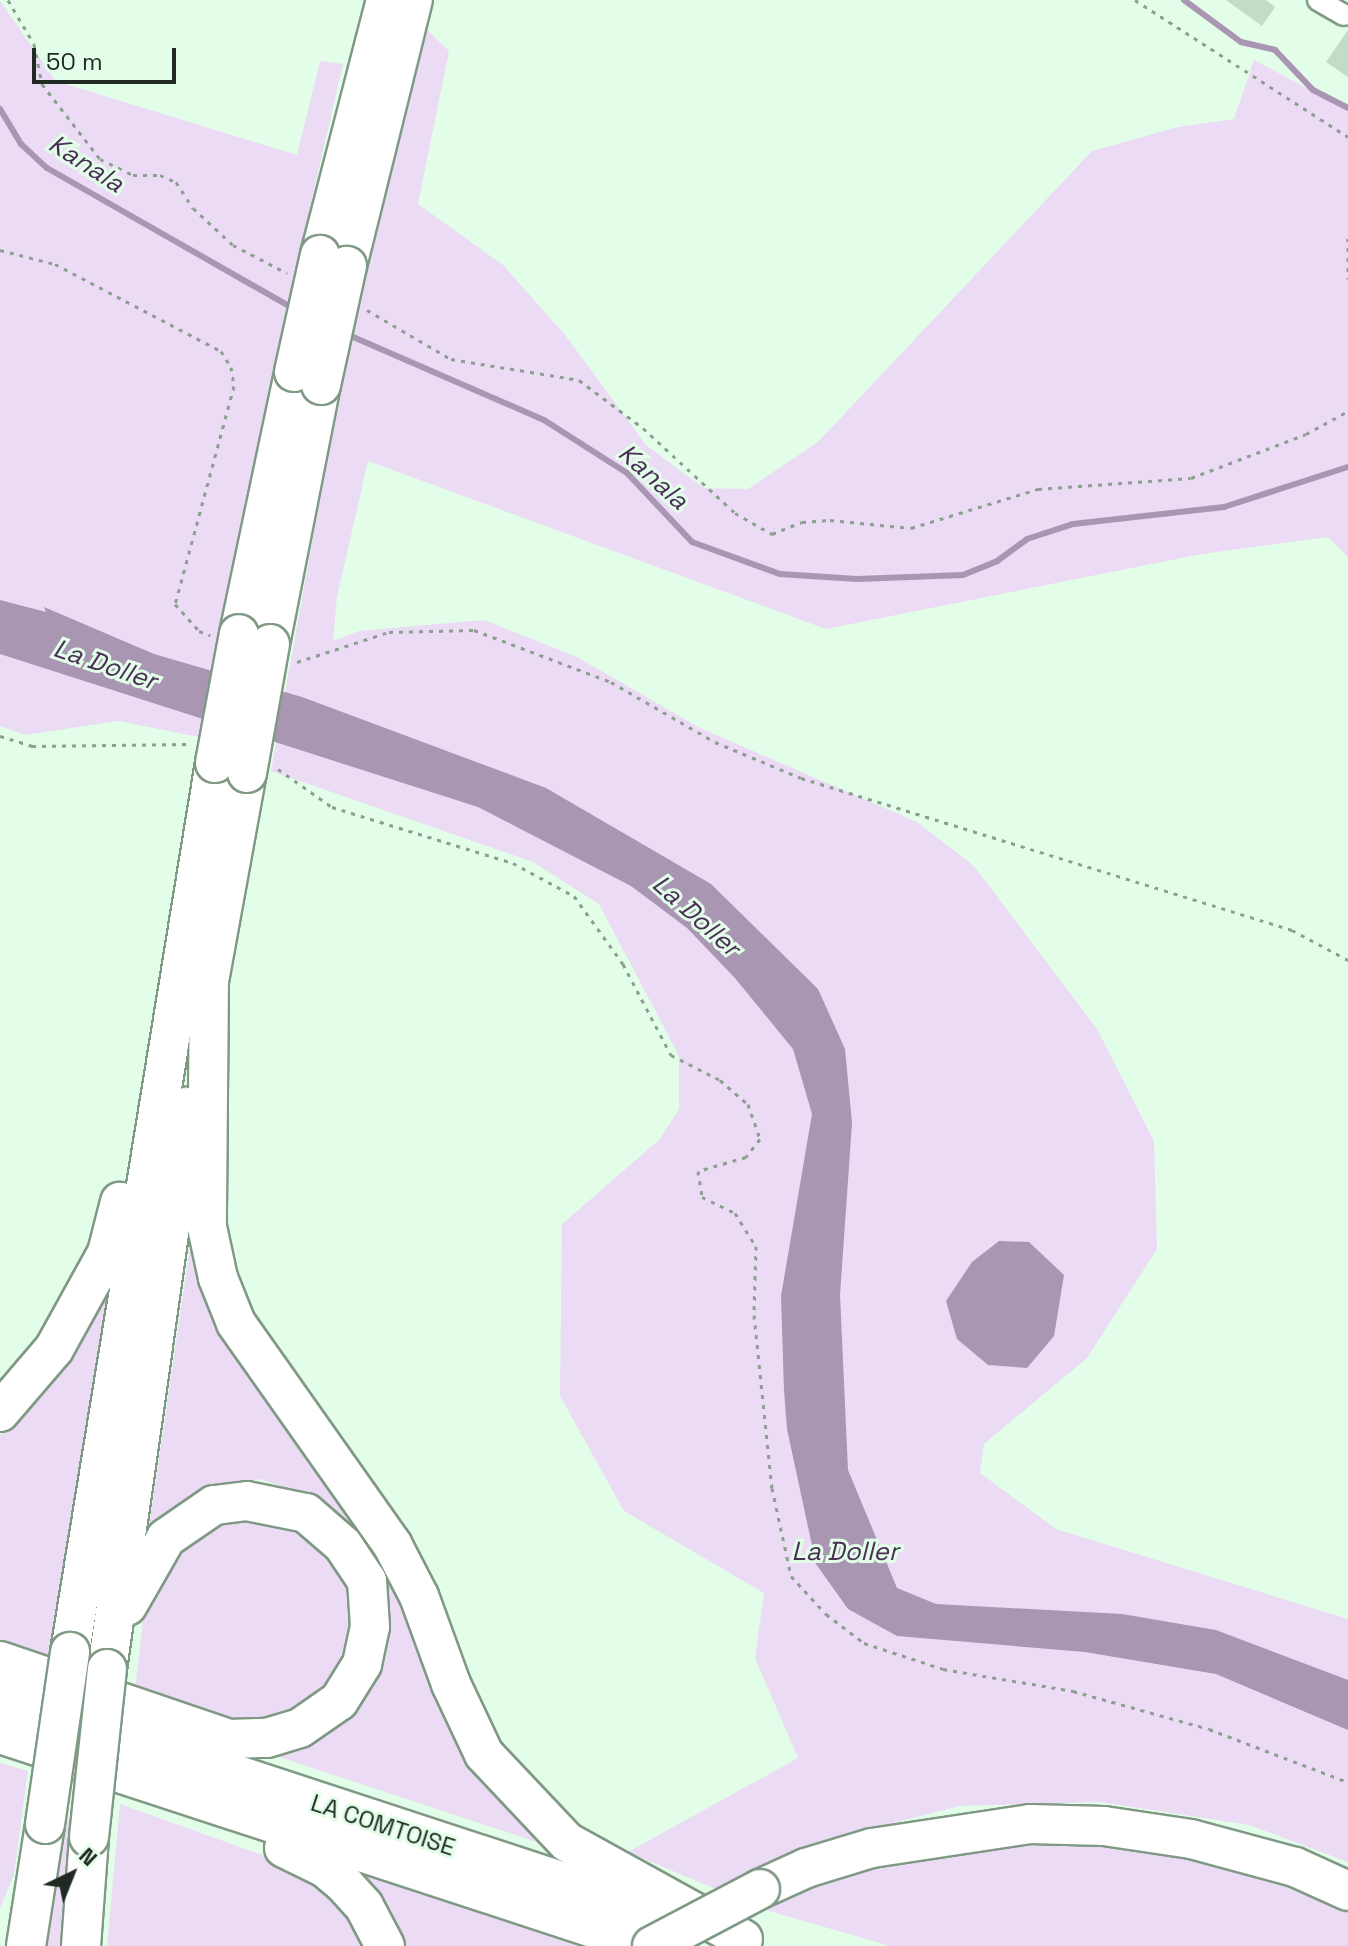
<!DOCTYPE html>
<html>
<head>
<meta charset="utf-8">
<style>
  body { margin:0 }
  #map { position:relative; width:1348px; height:1946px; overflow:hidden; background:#e3fee8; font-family:"Space Grotesk",sans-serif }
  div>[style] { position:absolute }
  .green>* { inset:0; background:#ebdbf4 }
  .water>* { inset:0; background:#a996b2 }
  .stream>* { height:6px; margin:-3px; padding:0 3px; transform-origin:3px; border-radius:3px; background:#a996b2 }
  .building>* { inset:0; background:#c2dcc7 }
  .path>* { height:3px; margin-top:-1.5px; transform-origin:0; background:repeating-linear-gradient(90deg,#8c9f90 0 4px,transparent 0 10px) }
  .roads { filter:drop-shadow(2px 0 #809985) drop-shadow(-2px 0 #809985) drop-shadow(0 2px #809985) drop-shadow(0 -2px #809985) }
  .street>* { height:20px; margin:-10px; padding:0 10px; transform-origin:10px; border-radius:10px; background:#fff }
  .highway>* { height:38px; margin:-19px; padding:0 19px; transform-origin:19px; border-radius:19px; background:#fff }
  .bridges { filter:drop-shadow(2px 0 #809985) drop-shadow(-2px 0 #809985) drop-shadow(0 2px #809985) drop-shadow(0 -2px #809985) }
  .highway-bridge>* { height:38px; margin:-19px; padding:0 19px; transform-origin:19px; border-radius:19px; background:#fff }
  span { translate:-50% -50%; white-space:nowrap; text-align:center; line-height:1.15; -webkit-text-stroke:6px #e3fee8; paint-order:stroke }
  .street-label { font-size:24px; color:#202a22 }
  .water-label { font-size:26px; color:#4b2e57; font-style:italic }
  .north { position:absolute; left:32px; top:1834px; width:80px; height:80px; -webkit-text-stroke:6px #e3fee8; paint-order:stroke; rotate:43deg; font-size:22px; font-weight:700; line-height:32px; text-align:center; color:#202a22 }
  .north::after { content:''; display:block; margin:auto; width:28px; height:36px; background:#202a22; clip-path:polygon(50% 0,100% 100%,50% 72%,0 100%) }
  .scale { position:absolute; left:32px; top:48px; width:144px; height:36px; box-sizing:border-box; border:4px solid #202a22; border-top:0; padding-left:10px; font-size:24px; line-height:28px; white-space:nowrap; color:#202a22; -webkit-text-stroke:6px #e3fee8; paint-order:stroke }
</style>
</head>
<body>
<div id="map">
  <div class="green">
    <div style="clip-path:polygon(0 1px,56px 81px,297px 155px,320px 61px,343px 64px,272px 373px,199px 737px,118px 721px,25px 735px,0 726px)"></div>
    <div style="clip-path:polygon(evenodd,419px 22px,449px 51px,418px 204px,503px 265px,566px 336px,646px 445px,704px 488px,748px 489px,818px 442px,1092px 151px,1178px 127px,1234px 119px,1254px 60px,1348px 110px,1348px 557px,1328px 537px,1202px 554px,826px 629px,368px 461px,337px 597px,333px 641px,359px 631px,484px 620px,577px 657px,700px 728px,917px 822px,974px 866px,1097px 1029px,1154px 1141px,1157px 1249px,1087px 1358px,984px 1444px,980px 1473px,1056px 1529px,1348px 1619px,1348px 1862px,1249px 1825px,1100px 1802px,960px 1806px,837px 1837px,720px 1891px,628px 1852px,798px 1758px,755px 1658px,764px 1593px,624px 1511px,560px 1396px,562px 1224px,660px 1139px,679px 1109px,679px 1056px,599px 904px,533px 862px,271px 771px,339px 393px,419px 22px,957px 1339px,1027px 1368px,988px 1365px,957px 1339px)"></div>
    <div style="clip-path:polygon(191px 1240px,322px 1464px,561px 1850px,258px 1750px,317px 1740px,354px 1711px,356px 1533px,315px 1497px,259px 1479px,208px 1488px,147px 1541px)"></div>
    <div style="clip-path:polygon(118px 1259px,55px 1661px,0 1641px,0 1435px,63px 1368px)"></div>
    <div style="clip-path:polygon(238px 1510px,316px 1532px,359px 1604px,356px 1648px,334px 1684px,297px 1715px,253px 1724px,197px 1712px,135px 1689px,145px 1603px,165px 1556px)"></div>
    <div style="clip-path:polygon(0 1763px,28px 1771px,14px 1874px,0 1909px)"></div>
    <div style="clip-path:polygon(120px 1804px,296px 1867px,336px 1897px,369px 1946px,107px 1946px)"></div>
    <div style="clip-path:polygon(62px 1818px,79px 1821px,70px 1946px,42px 1946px)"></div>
    <div style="clip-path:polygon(1057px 1836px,1200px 1854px,1314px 1894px,1348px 1910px,1348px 1946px,890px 1946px,752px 1906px,850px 1866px)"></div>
    <div style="clip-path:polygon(347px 1868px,577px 1946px,397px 1946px)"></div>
  </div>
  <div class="water">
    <div style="clip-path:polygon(0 600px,46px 612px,44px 607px,154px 654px,302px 697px,546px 788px,711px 884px,818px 989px,845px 1049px,852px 1123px,840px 1295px,848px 1470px,897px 1588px,936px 1604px,1122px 1614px,1216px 1630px,1348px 1680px,1348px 1730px,1216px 1674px,1085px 1652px,897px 1636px,848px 1609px,816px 1564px,787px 1429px,784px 1390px,781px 1296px,812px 1114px,793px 1049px,734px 977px,687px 928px,631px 886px,478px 807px,0 654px)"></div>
    <div style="clip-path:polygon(999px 1241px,1029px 1242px,1064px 1275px,1054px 1336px,1027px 1368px,988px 1365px,957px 1339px,946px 1301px,972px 1262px)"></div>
  </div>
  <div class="stream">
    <div style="left:1184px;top:0;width:71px;rotate:36.4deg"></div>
    <div style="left:1241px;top:42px;width:35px;rotate:13deg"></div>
    <div style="left:1275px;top:50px;width:55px;rotate:46.5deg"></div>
    <div style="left:1313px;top:90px;width:39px;rotate:27deg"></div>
    <div style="left:0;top:109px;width:41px;rotate:59deg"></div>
    <div style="left:21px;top:144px;width:35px;rotate:43deg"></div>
    <div style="left:47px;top:168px;width:284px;rotate:29.7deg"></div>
    <div style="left:344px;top:333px;width:218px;rotate:23.5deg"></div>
    <div style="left:544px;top:420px;width:98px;rotate:32.6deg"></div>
    <div style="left:627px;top:473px;width:95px;rotate:46.7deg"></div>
    <div style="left:692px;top:542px;width:94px;rotate:20deg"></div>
    <div style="left:780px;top:574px;width:77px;rotate:3.7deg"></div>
    <div style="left:857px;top:579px;width:106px;rotate:-2.2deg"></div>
    <div style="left:963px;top:575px;width:37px;rotate:-22deg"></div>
    <div style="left:997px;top:561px;width:37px;rotate:-36deg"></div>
    <div style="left:1027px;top:539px;width:48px;rotate:-18.1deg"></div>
    <div style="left:1073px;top:524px;width:152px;rotate:-6.4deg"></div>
    <div style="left:1224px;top:507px;width:130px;rotate:-17.9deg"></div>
  </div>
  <div class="building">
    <div style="clip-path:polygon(1226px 0,1266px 0,1275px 7px,1262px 26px)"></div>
    <div style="clip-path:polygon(1348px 30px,1348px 77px,1326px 62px)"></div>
  </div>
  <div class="path">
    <div style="left:8px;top:0;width:51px;rotate:59.4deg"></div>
    <div style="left:34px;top:44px;width:41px;rotate:78.7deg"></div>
    <div style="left:42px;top:84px;width:95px;rotate:52.3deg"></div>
    <div style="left:100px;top:159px;width:37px;rotate:26deg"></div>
    <div style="left:133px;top:175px;width:27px"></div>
    <div style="left:160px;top:175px;width:17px;rotate:24deg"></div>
    <div style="left:176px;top:182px;width:31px;rotate:57deg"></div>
    <div style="left:193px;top:208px;width:54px;rotate:42.8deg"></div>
    <div style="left:233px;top:245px;width:61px;rotate:27.4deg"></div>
    <div style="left:1135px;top:0;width:253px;rotate:32.7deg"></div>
    <div style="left:1348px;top:238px;width:41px;rotate:90deg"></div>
    <div style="left:0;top:250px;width:57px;rotate:14.3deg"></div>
    <div style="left:55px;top:264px;width:187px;rotate:27.7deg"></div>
    <div style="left:221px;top:351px;width:19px;rotate:58deg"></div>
    <div style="left:231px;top:367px;width:19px;rotate:81deg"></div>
    <div style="left:234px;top:386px;width:226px;rotate:105.1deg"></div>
    <div style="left:175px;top:604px;width:36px;rotate:48deg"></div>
    <div style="left:199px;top:631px;width:12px;rotate:20deg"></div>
    <div style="left:367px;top:310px;width:97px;rotate:30.3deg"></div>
    <div style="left:451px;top:359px;width:130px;rotate:9.3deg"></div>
    <div style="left:579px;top:380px;width:80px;rotate:36.9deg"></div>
    <div style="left:643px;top:428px;width:125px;rotate:42.7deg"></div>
    <div style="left:735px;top:513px;width:43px;rotate:29.6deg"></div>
    <div style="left:772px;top:534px;width:32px;rotate:-22deg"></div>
    <div style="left:802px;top:522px;width:28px;rotate:-4deg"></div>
    <div style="left:830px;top:520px;width:81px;rotate:5.6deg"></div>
    <div style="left:911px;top:528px;width:133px;rotate:-17.1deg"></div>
    <div style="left:1038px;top:489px;width:153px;rotate:-4.1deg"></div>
    <div style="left:1191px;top:478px;width:123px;rotate:-20.9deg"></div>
    <div style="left:1306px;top:434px;width:48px;rotate:-28.7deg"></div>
    <div style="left:297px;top:662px;width:97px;rotate:-18.1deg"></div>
    <div style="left:389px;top:632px;width:85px;rotate:-1.3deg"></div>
    <div style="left:474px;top:630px;width:147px;rotate:20.8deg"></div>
    <div style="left:611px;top:682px;width:120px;rotate:30deg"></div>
    <div style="left:715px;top:742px;width:93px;rotate:22.7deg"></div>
    <div style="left:801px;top:778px;width:514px;rotate:17.2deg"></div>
    <div style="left:1292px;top:930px;width:64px;rotate:28.2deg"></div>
    <div style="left:0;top:736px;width:34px;rotate:17deg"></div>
    <div style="left:32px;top:746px;width:158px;rotate:-0.7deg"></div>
    <div style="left:278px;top:769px;width:66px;rotate:35.1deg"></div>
    <div style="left:332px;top:807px;width:189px;rotate:17.2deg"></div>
    <div style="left:513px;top:863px;width:69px;rotate:28.4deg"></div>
    <div style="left:574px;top:896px;width:84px;rotate:54.2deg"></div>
    <div style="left:623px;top:964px;width:103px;rotate:62.2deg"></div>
    <div style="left:671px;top:1055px;width:55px;rotate:27deg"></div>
    <div style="left:720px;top:1080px;width:37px;rotate:41deg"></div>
    <div style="left:748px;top:1104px;width:37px;rotate:71deg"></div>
    <div style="left:760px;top:1139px;width:23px;rotate:128deg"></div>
    <div style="left:746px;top:1157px;width:50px;rotate:163.7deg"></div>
    <div style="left:698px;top:1171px;width:26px;rotate:81deg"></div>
    <div style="left:702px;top:1197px;width:37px;rotate:26deg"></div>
    <div style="left:735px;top:1213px;width:39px;rotate:58deg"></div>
    <div style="left:756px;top:1246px;width:69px;rotate:91.7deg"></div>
    <div style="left:754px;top:1315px;width:174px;rotate:84.1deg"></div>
    <div style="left:772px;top:1488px;width:90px;rotate:77.8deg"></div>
    <div style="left:791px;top:1576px;width:52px;rotate:47.4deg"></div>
    <div style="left:826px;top:1614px;width:48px;rotate:37.3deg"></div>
    <div style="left:864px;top:1643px;width:83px;rotate:18.2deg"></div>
    <div style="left:943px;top:1669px;width:132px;rotate:9.6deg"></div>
    <div style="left:1073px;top:1691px;width:141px;rotate:15.6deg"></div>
    <div style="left:1209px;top:1729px;width:149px;rotate:20.9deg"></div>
  </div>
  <div class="roads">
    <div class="street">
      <div style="left:1318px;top:0;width:30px;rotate:30deg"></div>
    </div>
    <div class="highway">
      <div style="left:320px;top:255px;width:263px;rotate:-75.5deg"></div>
      <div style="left:347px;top:266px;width:274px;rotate:-76.1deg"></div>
      <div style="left:239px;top:634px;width:268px;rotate:-78.1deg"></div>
      <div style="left:270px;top:644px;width:264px;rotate:-78.9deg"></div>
      <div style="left:209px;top:980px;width:247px;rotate:90.5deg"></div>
      <div style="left:207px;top:1227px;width:52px;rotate:77.8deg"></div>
      <div style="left:218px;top:1278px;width:48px;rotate:68.2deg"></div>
      <div style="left:236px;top:1323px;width:271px;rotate:54.8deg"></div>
      <div style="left:392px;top:1544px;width:59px;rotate:62.6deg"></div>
      <div style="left:419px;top:1596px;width:94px;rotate:70deg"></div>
      <div style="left:451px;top:1684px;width:77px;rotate:64.8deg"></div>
      <div style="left:484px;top:1754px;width:121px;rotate:46.7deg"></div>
      <div style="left:567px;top:1842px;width:201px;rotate:28.9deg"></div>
      <div style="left:205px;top:1003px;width:234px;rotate:-79.7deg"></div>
      <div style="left:0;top:1412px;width:83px;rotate:-49.4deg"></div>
      <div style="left:54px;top:1349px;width:110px;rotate:-61.1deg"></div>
      <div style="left:107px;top:1253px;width:53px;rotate:-75.7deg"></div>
      <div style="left:70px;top:1652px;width:901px;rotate:-80.74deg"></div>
      <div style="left:0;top:1661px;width:242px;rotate:18.8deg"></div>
      <div style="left:229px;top:1739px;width:38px;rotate:-2deg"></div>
      <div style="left:267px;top:1738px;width:34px;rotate:-17deg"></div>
      <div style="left:300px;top:1728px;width:47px;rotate:-34.7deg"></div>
      <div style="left:339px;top:1701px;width:44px;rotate:-58.1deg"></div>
      <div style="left:362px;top:1664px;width:38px;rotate:-78deg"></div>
      <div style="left:370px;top:1627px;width:46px;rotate:-93.7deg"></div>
      <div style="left:367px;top:1581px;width:43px;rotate:-123.7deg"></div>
      <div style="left:343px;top:1545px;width:49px;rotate:-139.1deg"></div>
      <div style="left:306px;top:1513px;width:60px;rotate:-168.5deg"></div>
      <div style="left:247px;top:1501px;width:33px;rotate:173deg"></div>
      <div style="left:214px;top:1505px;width:58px;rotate:145.5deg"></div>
      <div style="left:166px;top:1538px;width:78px;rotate:119.8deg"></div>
      <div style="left:107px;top:1669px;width:568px;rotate:-81.9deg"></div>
      <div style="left:0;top:1697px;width:689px;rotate:18.17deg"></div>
      <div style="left:0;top:1734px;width:682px;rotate:18.12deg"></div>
      <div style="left:284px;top:1848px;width:46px;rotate:26deg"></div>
      <div style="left:325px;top:1868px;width:26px;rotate:40deg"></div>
      <div style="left:345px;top:1885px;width:28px;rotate:48deg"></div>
      <div style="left:364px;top:1906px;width:45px;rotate:62.3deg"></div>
      <div style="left:760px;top:1889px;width:51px;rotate:-24.5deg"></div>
      <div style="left:806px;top:1868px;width:69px;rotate:-16.9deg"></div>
      <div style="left:872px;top:1848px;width:160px;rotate:-8.6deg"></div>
      <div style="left:1030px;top:1824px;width:74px;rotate:1.5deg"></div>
      <div style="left:1104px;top:1826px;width:88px;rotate:8.5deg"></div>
      <div style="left:1191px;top:1839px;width:108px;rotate:15.1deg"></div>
      <div style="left:1295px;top:1867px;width:58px;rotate:24.4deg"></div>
      <div style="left:26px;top:1946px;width:123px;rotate:-81.1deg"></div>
      <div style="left:81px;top:1946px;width:109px;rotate:-85.8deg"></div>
    </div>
  </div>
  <div class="bridges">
    <div class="highway-bridge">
      <div style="left:294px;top:372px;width:120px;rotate:-77.5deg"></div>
      <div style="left:321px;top:385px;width:122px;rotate:-77.7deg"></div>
      <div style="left:215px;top:763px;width:131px;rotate:-79.5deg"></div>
      <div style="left:247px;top:773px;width:131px;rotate:-79.9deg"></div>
      <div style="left:45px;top:1824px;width:174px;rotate:-81.7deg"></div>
      <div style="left:89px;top:1837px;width:169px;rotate:-83.9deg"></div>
      <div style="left:652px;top:1946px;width:122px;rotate:-27.8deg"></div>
    </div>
  </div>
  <div class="street-label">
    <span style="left:383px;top:1825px;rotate:18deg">LA COMTOISE</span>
  </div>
  <div class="water-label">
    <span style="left:86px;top:164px;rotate:33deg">Kanala</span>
    <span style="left:653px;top:477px;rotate:42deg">Kanala</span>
    <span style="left:105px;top:665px;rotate:19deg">La Doller</span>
    <span style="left:696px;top:916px;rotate:42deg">La Doller</span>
    <span style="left:845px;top:1552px">La Doller</span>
  </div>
  <div class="north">N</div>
  <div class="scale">50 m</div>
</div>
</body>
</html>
